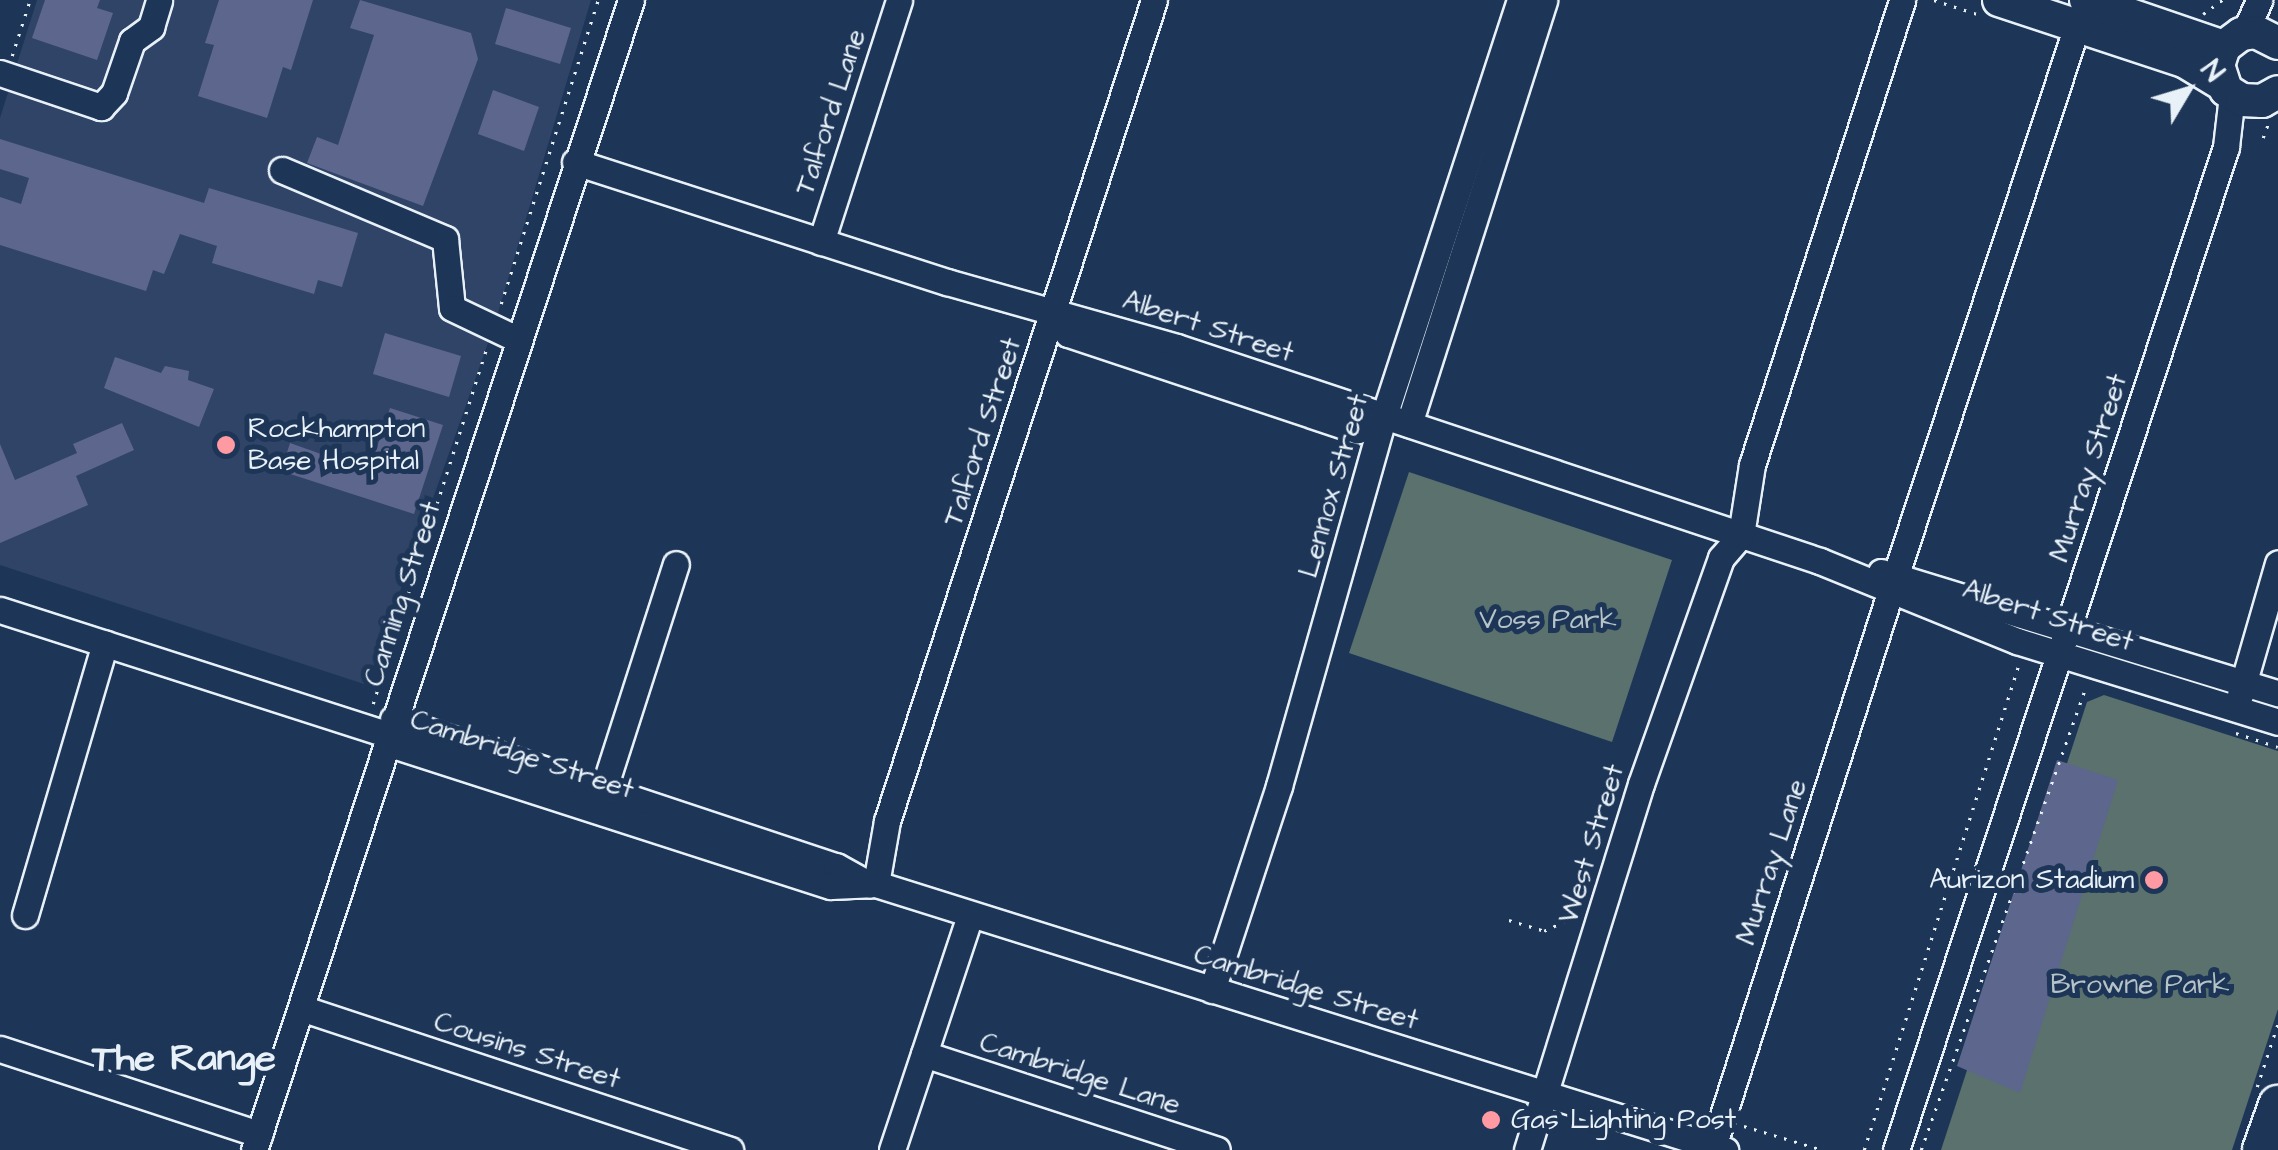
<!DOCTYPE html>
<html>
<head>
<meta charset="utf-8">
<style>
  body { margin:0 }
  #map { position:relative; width:2278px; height:1150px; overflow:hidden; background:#1d3557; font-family:"Architects Daughter",sans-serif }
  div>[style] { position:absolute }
  .built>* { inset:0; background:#304467 }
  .green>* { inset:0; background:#5a716d }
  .building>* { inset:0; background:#5d668d }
  .path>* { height:2.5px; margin-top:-1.25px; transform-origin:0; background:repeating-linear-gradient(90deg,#e8f1f8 0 2.5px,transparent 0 10.5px) }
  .roads { filter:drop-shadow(2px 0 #e8f1f8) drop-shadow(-2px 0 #e8f1f8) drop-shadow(0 2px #e8f1f8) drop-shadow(0 -2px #e8f1f8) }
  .minor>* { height:25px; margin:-12.5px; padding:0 12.5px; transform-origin:12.5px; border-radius:12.5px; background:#1d3557 }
  .major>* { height:32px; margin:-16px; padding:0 16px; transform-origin:16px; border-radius:16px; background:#1d3557 }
  .highway>* { height:38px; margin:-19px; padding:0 19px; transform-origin:19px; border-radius:19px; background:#1d3557 }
  .dots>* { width:28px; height:28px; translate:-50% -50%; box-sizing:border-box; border:5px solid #1d3557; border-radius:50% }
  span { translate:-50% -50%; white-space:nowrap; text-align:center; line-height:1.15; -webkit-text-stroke:10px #1d3557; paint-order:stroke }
  .street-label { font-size:28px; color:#e8f1f8 }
  .poi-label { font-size:28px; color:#e8f1f8 }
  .left { translate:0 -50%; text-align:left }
  .right { translate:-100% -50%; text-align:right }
  .park-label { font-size:28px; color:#b6c4c7 }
  .district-label { font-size:38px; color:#e8f1f8; font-weight:700 }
  .north { position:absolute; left:2138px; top:40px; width:100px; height:100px; -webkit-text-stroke:8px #1d3557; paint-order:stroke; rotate:52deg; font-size:28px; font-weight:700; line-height:40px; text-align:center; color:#e8f1f8 }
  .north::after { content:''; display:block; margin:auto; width:35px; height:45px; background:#e8f1f8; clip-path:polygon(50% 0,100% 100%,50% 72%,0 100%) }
</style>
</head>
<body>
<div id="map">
  <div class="built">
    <div style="clip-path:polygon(37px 0,591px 0,494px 326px,367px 685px,0 565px,0 118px)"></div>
  </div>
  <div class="green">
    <div style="clip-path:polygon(1409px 472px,1672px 560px,1612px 742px,1349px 653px)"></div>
    <div style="clip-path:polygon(2104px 695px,2278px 751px,2278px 1009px,2232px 1150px,1941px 1150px,2087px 702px)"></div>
  </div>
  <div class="building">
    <div style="clip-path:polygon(45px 0,100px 0,97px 8px,113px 13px,97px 60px,32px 38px)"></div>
    <div style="clip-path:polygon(219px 0,313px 0,291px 70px,283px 67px,267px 118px,198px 96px,214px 45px,205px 43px)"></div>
    <div style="clip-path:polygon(360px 0,471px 33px,478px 59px,423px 206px,307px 163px,317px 137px,338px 145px,374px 35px,350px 28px)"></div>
    <div style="clip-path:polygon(506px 8px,571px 28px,560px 64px,495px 44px)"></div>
    <div style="clip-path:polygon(493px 90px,539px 107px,524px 151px,478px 134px)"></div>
    <div style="clip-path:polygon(0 139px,204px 203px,209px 188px,358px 233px,342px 287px,318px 280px,314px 294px,212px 263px,217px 246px,180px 234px,164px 274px,153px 270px,146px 291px,0 245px,0 197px,21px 204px,29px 178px,0 169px)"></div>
    <div style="clip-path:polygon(385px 333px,461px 356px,449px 397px,373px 374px)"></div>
    <div style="clip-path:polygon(115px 357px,161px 373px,165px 366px,189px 371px,188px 380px,214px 389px,199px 427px,104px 388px)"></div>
    <div style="clip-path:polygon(390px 408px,443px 425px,414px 514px,281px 471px,290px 443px,369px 471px)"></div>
    <div style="clip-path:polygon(122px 423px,134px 450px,76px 476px,88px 505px,0 543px,0 444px,15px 480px,77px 453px,73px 444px)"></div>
    <div style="clip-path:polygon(2057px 760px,2118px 780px,2020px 1093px,1957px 1066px)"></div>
  </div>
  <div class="path">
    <div style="left:1934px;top:0;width:45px;rotate:18deg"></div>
    <div style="left:2203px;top:14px;width:24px;rotate:-36deg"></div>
    <div style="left:12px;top:56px;width:59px;rotate:-72.2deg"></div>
    <div style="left:2263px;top:138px;width:15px;rotate:-70deg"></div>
    <div style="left:501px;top:304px;width:319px;rotate:-72.3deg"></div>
    <div style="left:373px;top:704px;width:372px;rotate:-72.3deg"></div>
    <div style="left:2236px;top:733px;width:44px;rotate:18.4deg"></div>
    <div style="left:1509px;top:920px;width:37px;rotate:17deg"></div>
    <div style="left:1544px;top:931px;width:38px;rotate:-25deg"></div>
    <div style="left:1305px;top:995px;width:16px;rotate:-75deg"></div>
    <div style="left:2257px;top:1087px;width:67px;rotate:-71.8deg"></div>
    <div style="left:1744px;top:1126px;width:83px;rotate:16.9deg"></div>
    <div style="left:1864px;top:1150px;width:507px;rotate:-72.32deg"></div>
    <div style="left:1921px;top:1150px;width:492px;rotate:-70.4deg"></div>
  </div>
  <div class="roads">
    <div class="minor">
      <div style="left:2245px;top:32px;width:35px;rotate:-66deg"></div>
      <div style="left:0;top:73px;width:107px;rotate:18.6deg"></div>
      <div style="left:101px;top:107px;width:19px;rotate:-47deg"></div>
      <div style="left:114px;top:93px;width:55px;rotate:-70.9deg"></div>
      <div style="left:132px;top:41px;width:24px;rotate:-36deg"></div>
      <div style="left:151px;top:27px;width:28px;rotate:-73deg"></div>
      <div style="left:575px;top:162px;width:391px;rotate:17.9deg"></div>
      <div style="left:947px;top:282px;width:239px;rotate:15.8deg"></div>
      <div style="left:1177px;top:347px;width:678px;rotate:18.41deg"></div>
      <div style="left:1820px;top:561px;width:213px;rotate:22.1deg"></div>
      <div style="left:2017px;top:641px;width:273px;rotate:17.2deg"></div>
      <div style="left:282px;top:170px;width:177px;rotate:22.9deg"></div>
      <div style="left:445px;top:239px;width:69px;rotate:84.2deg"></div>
      <div style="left:452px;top:308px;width:72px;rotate:25.5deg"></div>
      <div style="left:821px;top:242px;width:254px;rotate:-72.1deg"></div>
      <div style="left:1055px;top:310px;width:27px;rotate:62deg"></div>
      <div style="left:1068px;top:334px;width:305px;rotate:18.4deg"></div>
      <div style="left:1357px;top:430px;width:30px;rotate:-27deg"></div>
      <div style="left:1409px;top:424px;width:445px;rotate:-72.3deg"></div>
      <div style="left:1881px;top:572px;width:415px;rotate:17deg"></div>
      <div style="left:1896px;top:574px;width:577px;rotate:-71.72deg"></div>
      <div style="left:0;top:610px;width:409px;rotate:17.8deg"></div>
      <div style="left:2240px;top:695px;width:137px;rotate:-73.9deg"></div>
      <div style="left:393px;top:719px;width:467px;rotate:18.4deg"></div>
      <div style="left:836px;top:866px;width:38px;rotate:29deg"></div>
      <div style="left:387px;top:743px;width:466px;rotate:17.9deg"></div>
      <div style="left:831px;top:886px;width:45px;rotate:-2.5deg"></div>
      <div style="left:876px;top:884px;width:890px;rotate:17.4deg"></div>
      <div style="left:604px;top:788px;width:235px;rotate:-72.2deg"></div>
      <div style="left:876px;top:884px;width:64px;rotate:-80.1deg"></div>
      <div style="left:887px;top:821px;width:863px;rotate:-71.98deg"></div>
      <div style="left:25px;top:915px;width:283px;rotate:-73.6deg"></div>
      <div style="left:1212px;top:990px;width:215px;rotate:-71.8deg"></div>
      <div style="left:1279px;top:786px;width:385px;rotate:-74.2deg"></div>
      <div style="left:1384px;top:416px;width:438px;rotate:-71.9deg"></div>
      <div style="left:304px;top:1009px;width:449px;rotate:18.3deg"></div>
      <div style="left:0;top:1049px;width:273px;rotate:18.2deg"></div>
      <div style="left:924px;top:1054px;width:308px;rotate:18.1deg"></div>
      <div style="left:254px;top:1150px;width:1210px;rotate:-71.85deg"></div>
      <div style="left:892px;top:1150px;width:244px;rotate:-71.6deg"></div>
      <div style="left:1527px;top:1150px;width:383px;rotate:-72.7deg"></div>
      <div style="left:1641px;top:784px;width:240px;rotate:-70.5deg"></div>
      <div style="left:1721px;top:558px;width:30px;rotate:-49deg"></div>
      <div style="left:1741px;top:535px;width:71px;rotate:-81.1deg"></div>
      <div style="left:1752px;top:465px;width:489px;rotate:-72.1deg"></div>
      <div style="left:1712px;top:1150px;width:585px;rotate:-72.28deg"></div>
      <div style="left:1896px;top:1150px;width:1056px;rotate:-71.79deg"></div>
      <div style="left:2226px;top:147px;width:52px;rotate:-83.4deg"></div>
    </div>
    <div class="major">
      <div style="left:1999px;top:0;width:197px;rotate:18.3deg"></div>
      <div style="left:2186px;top:62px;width:42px;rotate:31.4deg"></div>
      <div style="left:2086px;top:0;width:146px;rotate:18.8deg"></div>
      <div style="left:2278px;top:43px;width:25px;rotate:-153deg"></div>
      <div style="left:2256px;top:32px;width:15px;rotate:172deg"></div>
      <div style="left:2241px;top:34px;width:21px;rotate:143deg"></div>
      <div style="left:2224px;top:47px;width:19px;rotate:108deg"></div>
      <div style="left:2218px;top:65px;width:26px;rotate:72deg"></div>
      <div style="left:2226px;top:90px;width:19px;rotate:32deg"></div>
      <div style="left:2242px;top:100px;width:20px;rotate:3deg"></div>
      <div style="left:2262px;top:101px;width:18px;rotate:-29deg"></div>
    </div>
    <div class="highway">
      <div style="left:2262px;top:1150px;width:48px;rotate:-70.4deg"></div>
    </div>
  </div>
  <div class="dots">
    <div style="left:226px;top:445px;background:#ff9aa2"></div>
    <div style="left:2154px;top:880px;background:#ff9aa2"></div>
    <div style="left:1491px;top:1120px;background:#ff9aa2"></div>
  </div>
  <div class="street-label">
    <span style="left:831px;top:112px;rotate:-72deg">Talford Lane</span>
    <span style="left:1208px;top:327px;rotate:18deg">Albert Street</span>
    <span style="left:983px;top:432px;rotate:-72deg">Talford Street</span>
    <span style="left:2089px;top:468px;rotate:-72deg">Murray Street</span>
    <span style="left:1334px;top:486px;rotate:-74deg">Lennox Street</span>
    <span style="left:403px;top:594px;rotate:-72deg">Canning Street</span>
    <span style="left:2048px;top:616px;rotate:18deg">Albert Street</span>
    <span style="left:522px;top:755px;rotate:18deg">Cambridge Street</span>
    <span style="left:1592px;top:844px;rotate:-73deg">West Street</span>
    <span style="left:1772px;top:862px;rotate:-72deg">Murray Lane</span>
    <span style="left:1306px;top:988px;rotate:17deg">Cambridge Street</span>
    <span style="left:527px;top:1051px;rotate:18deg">Cousins Street</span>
    <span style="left:1080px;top:1074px;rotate:18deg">Cambridge Lane</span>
  </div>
  <div class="poi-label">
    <span class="left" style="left:248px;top:445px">Rockhampton<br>Base Hospital</span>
    <span class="right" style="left:2134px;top:880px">Aurizon Stadium</span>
    <span class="left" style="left:1511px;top:1120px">Gas Lighting Post</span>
  </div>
  <div class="park-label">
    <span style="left:1548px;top:620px">Voss Park</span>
    <span style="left:2140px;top:985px">Browne Park</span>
  </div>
  <div class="district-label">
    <span style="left:184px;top:1060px">The Range</span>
  </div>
  <div class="north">N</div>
</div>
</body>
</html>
